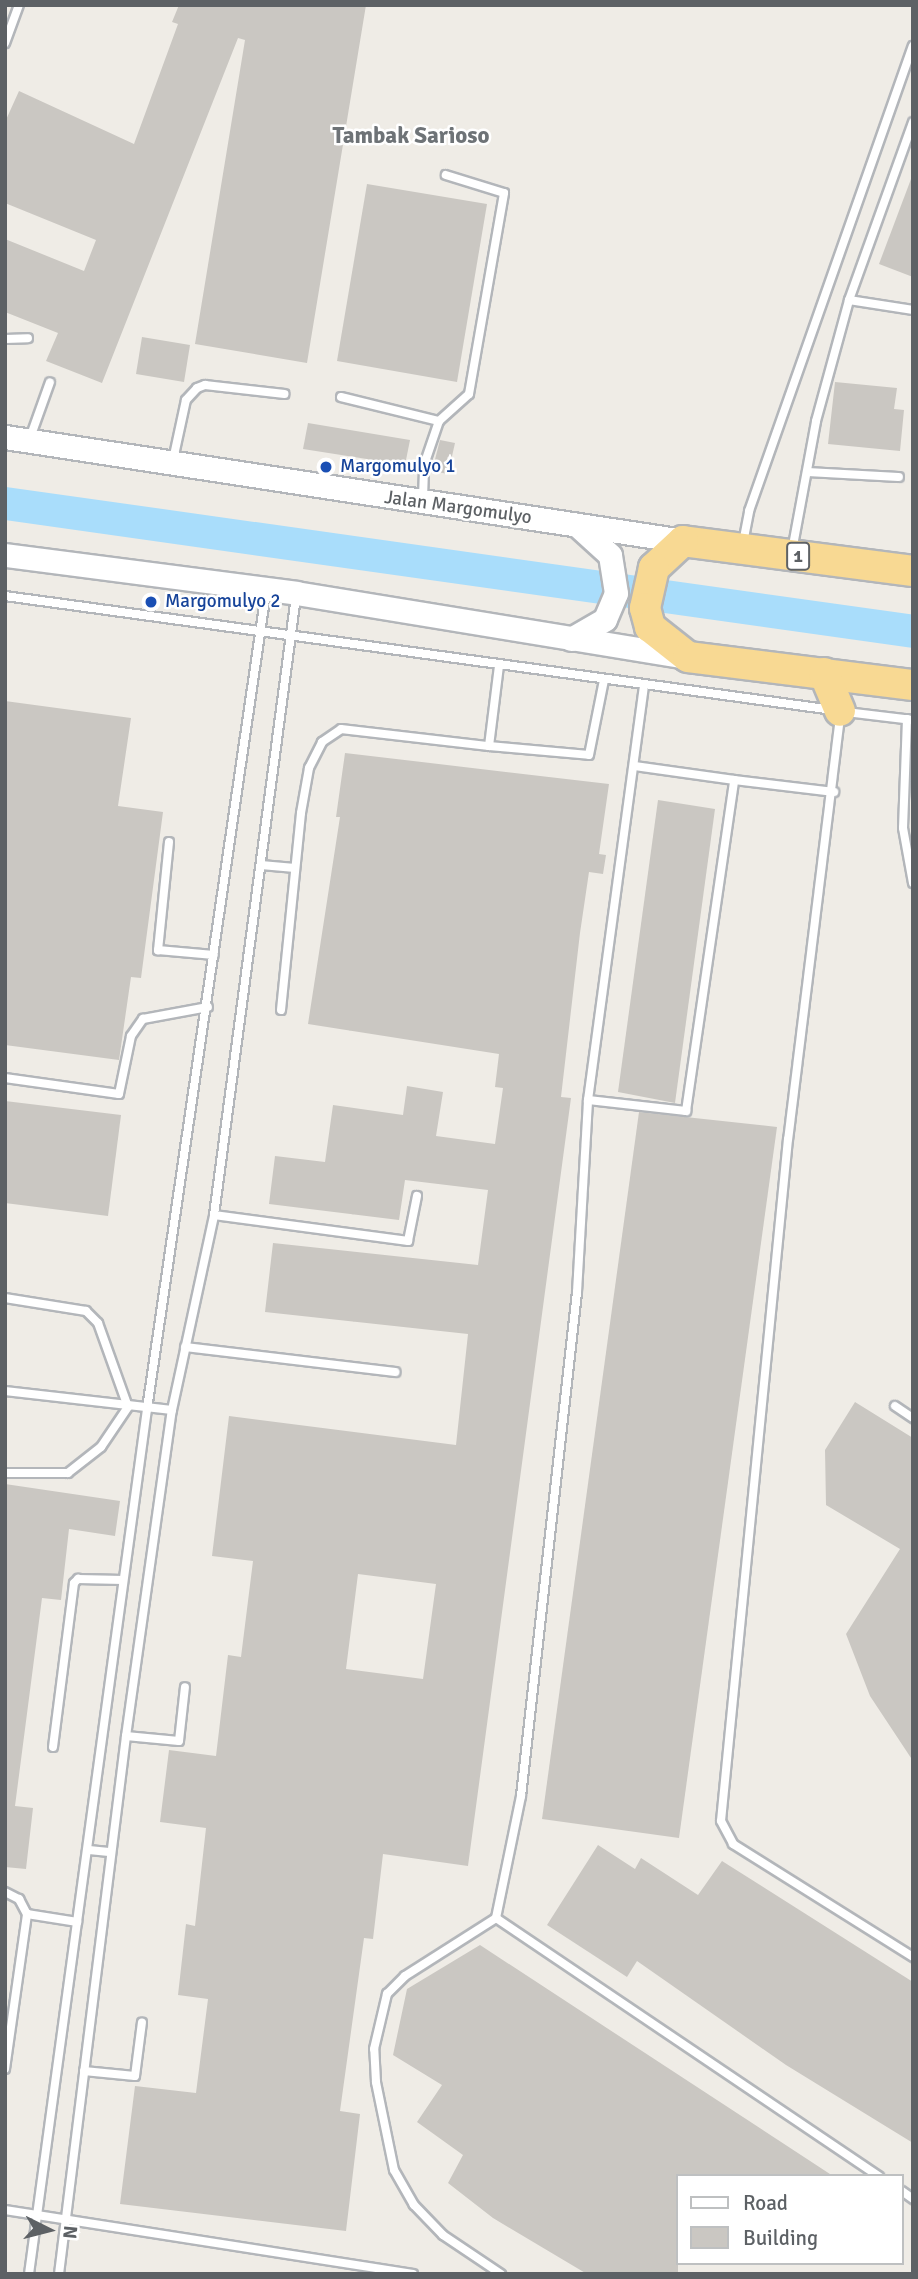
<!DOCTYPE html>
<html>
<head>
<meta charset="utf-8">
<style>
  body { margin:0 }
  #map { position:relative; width:918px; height:2279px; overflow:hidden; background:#efece6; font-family:Signika,sans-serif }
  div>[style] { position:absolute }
  .river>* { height:33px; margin:-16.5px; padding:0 16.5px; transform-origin:16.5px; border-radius:16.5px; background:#a9ddfb }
  .building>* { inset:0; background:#cac7c2 }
  .roads { filter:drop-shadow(2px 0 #b3b6ba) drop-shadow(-2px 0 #b3b6ba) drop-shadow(0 2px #b3b6ba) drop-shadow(0 -2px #b3b6ba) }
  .lane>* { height:8px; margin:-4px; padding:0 4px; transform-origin:4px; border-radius:4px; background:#fff }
  .secondary>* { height:23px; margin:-11.5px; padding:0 11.5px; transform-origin:11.5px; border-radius:11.5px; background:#fff }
  .highway>* { height:30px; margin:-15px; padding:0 15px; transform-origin:15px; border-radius:15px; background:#f8d993 }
  .dots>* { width:19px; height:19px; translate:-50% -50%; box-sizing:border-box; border:4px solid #fff; border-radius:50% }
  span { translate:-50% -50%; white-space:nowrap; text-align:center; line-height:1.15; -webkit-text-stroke:5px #fff; paint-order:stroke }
  .shield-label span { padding:2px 5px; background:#fff; border:2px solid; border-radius:5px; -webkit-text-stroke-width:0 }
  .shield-label { font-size:18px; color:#5d6165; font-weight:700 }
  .transit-label { font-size:19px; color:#164399 }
  .left { translate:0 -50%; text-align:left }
  .street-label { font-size:19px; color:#5d6165 }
  .quarter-label { font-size:23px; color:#6e7377; font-weight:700 }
  .frame { position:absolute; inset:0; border:7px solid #5d6165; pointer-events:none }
  .legend { position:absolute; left:676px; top:2174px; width:228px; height:91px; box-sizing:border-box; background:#fff; border:2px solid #bec0c1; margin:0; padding:9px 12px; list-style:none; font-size:21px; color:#5d6165 }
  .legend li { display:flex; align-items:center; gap:14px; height:35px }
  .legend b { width:35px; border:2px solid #bec0c1 }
  .north { position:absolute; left:14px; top:2195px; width:70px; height:70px; -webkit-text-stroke:5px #fff; paint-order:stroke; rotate:96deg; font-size:19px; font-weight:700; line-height:28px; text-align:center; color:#5d6165 }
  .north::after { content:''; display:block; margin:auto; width:24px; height:32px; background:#5d6165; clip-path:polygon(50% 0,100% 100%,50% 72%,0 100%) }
</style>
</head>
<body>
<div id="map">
  <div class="river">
    <div style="left:5px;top:503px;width:917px;rotate:8.02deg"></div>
  </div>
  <div class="building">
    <div style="clip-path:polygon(179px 5px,366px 5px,307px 363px,195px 344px,245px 40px,238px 38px,102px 383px,46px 361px,58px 333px,5px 312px,5px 239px,84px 271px,96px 240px,5px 203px,5px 122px,19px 91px,134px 144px,178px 24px,172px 22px)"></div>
    <div style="clip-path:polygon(911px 179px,913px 179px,913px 277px,879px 264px)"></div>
    <div style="clip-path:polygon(367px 184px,487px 204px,457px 382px,337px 361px)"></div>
    <div style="clip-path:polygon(142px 337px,190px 345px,184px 382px,136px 374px)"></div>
    <div style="clip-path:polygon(835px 382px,897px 388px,894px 409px,904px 410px,900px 451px,828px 444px)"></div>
    <div style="clip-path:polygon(308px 423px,410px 440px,405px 465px,303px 449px)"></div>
    <div style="clip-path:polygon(440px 440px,455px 443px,448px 474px,432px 471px)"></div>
    <div style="clip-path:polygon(5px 701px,131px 718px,118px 806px,163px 812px,141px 978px,131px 977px,119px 1060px,5px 1045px)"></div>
    <div style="clip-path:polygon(evenodd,345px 753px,609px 784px,599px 854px,606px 855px,603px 874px,589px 872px,580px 933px,561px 1097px,571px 1098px,468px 1866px,383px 1854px,373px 1939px,364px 1938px,340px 2111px,360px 2114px,346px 2231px,120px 2204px,135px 2086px,196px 2093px,208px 1999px,178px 1995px,186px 1924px,195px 1926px,206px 1828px,160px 1822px,169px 1750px,216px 1756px,228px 1655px,241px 1657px,253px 1561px,212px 1556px,229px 1416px,456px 1445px,468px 1334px,265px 1312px,273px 1243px,478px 1265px,488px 1190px,405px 1180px,399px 1220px,269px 1204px,275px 1156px,325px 1162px,333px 1105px,403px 1115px,407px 1086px,443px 1092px,436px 1136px,495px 1144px,503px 1088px,495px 1087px,499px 1054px,308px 1024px,340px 817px,336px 817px,345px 753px,358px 1574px,436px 1584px,423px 1679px,346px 1669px,358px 1574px)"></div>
    <div style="clip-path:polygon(658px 800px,715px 809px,675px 1103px,618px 1092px)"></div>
    <div style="clip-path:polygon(5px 1101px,121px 1115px,108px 1216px,5px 1203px)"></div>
    <div style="clip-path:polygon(639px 1112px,777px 1127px,679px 1838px,542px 1819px)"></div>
    <div style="clip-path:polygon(855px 1402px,913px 1438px,913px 1761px,870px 1696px,846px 1634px,900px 1549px,826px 1505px,825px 1450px)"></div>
    <div style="clip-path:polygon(5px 1484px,120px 1501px,115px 1536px,69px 1529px,61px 1600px,42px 1598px,15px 1806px,33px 1808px,26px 1869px,5px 1867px)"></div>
    <div style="clip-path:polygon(598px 1845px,635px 1869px,641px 1858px,698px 1895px,722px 1861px,913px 1982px,913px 2143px,786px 2065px,637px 1961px,627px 1977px,547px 1925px)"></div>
    <div style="clip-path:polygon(480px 1945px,833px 2176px,678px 2176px,678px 2274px,587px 2274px,493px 2218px,448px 2183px,463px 2155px,417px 2122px,442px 2085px,393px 2055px,407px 1989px)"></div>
  </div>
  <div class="roads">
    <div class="lane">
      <div style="left:5px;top:43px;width:40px;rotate:-69.8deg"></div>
      <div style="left:849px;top:300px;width:189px;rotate:-70.2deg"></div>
      <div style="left:5px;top:339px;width:23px;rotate:-2deg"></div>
      <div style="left:341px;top:397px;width:101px;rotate:13.8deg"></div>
      <div style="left:30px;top:438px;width:59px;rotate:-70.3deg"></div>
      <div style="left:173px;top:460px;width:61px;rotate:-77.8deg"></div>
      <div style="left:186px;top:400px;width:16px;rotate:-47deg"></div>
      <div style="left:197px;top:388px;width:9px;rotate:-21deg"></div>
      <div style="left:205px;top:385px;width:80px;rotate:6.5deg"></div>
      <div style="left:807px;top:472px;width:92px;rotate:3.1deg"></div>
      <div style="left:423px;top:498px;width:33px;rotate:-88deg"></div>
      <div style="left:424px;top:465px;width:46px;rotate:-71.2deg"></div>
      <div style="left:439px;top:421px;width:40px;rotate:-42deg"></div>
      <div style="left:469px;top:394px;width:204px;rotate:-80.1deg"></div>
      <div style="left:504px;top:193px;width:61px;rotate:-162.8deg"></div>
      <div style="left:743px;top:543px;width:33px;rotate:-79deg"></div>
      <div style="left:749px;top:511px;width:493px;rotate:-70.6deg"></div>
      <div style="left:792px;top:551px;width:132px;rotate:-79.5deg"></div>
      <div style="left:816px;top:421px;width:125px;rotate:-74.7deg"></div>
      <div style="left:849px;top:300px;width:65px;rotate:8.9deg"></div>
      <div style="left:5px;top:596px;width:836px;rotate:7.84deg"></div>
      <div style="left:846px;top:712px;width:67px;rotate:6.8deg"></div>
      <div style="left:840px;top:717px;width:425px;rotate:97deg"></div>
      <div style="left:788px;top:1139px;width:685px;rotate:95.61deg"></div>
      <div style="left:721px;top:1821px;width:26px;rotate:62deg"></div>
      <div style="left:733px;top:1844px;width:213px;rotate:32.1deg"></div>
      <div style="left:907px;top:719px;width:109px;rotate:92.1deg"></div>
      <div style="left:903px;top:828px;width:56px;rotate:79.7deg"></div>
      <div style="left:489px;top:746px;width:100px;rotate:5.1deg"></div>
      <div style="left:589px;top:755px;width:76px;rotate:-78.7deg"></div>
      <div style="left:635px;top:766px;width:100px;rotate:8deg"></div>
      <div style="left:169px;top:842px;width:109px;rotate:95.8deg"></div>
      <div style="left:158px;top:950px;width:56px;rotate:5.1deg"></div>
      <div style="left:261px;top:865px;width:34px;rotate:5deg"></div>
      <div style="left:281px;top:1010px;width:198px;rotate:-84.2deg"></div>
      <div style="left:301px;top:813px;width:46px;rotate:-79.9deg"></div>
      <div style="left:309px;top:768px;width:29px;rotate:-63deg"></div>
      <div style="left:322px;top:742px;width:23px;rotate:-34deg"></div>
      <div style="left:341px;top:729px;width:149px;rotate:6.6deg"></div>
      <div style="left:489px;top:746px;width:81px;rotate:-82.9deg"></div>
      <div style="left:5px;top:1078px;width:115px;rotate:8deg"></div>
      <div style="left:119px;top:1094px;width:59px;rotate:-78.3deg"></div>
      <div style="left:131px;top:1036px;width:21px;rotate:-55deg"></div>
      <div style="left:143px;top:1019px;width:66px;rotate:-10.5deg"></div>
      <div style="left:588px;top:1100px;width:99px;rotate:6.4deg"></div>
      <div style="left:686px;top:1111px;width:334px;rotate:-81.7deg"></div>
      <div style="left:734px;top:780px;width:101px;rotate:6.8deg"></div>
      <div style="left:214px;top:1215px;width:196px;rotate:7.6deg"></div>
      <div style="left:408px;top:1241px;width:46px;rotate:-78.7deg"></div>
      <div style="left:5px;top:1298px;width:82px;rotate:9.1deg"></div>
      <div style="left:86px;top:1311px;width:17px;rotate:45deg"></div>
      <div style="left:98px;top:1323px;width:89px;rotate:70.3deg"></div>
      <div style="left:128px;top:1407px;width:48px;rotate:124deg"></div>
      <div style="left:101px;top:1447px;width:42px;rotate:141.8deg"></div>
      <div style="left:68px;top:1473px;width:63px;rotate:180deg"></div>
      <div style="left:185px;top:1347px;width:212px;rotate:6.8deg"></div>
      <div style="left:5px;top:1391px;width:168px;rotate:6.5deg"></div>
      <div style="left:895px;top:1406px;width:22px;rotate:34deg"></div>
      <div style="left:126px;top:1736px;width:53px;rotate:5.4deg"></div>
      <div style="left:179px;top:1741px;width:54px;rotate:-83.7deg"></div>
      <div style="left:53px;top:1747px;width:165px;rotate:-82.7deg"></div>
      <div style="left:74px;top:1583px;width:6px;rotate:-45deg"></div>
      <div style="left:78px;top:1579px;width:45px;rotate:1.3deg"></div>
      <div style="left:89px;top:1850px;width:20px;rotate:6deg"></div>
      <div style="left:5px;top:1892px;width:16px;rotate:27deg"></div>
      <div style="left:19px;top:1899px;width:17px;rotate:62deg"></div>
      <div style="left:27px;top:1914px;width:51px;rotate:9.1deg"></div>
      <div style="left:496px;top:1918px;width:462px;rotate:34deg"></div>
      <div style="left:5px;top:2069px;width:157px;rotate:-81.9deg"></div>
      <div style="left:84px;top:2071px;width:51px;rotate:5.6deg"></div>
      <div style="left:135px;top:2076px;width:54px;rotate:-82.6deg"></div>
      <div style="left:902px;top:2191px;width:14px;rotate:36deg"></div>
      <div style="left:5px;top:2210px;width:413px;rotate:8.9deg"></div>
      <div style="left:29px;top:2274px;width:873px;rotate:-82.23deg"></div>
      <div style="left:147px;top:1409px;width:826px;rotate:-81.71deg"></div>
      <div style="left:59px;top:2274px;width:542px;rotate:-82.9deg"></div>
      <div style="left:126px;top:1736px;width:329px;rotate:-82deg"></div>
      <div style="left:172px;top:1410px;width:199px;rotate:-77.8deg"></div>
      <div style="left:214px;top:1215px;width:624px;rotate:-82.45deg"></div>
      <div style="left:501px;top:2274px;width:70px;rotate:-146.1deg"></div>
      <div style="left:443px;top:2235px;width:42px;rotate:-134deg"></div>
      <div style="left:414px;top:2205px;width:40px;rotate:-119.7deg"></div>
      <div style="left:394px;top:2170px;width:90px;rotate:-101.6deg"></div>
      <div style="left:376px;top:2082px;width:33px;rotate:-93deg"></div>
      <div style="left:374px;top:2049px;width:57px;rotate:-76.7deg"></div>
      <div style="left:387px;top:1994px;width:25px;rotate:-45deg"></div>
      <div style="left:405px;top:1976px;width:108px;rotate:-32.5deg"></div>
      <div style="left:496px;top:1918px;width:125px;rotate:-78.4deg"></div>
      <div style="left:521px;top:1796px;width:507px;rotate:-83.66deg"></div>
      <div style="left:577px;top:1292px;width:192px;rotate:-86.7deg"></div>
      <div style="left:588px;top:1100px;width:417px;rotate:-82.3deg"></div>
    </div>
    <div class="secondary">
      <div style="left:5px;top:437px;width:686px;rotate:8.72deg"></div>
      <div style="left:5px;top:555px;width:293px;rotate:7.4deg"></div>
      <div style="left:296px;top:593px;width:397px;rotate:9.3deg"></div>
      <div style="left:571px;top:639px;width:39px;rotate:-30deg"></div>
      <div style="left:605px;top:619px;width:28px;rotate:-67deg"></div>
      <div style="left:616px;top:593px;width:38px;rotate:-99deg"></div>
      <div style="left:610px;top:555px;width:45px;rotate:-137.7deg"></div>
    </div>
    <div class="highway">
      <div style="left:913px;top:571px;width:232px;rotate:-172.6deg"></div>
      <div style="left:683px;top:541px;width:40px;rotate:137deg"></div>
      <div style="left:654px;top:568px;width:41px;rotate:102.7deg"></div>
      <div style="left:645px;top:608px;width:20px;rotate:75deg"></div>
      <div style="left:650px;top:627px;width:48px;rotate:38.3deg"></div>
      <div style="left:688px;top:657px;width:227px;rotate:7.1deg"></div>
      <div style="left:824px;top:673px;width:41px;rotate:67.2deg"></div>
    </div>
  </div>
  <div class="dots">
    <div style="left:326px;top:467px;background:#1a4fb4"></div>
    <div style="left:151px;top:602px;background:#1a4fb4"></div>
  </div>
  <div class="shield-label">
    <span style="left:798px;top:556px">1</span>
  </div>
  <div class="transit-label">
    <span class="left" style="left:340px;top:467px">Margomulyo 1</span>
    <span class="left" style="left:165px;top:602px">Margomulyo 2</span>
  </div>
  <div class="street-label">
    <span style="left:458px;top:508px;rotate:8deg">Jalan Margomulyo</span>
  </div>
  <div class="quarter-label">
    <span style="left:411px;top:136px">Tambak Sarioso</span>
  </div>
  <div class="frame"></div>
  <ul class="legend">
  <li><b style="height:9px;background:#fff"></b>Road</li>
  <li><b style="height:19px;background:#cac7c2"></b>Building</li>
  </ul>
  <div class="north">N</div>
</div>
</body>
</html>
